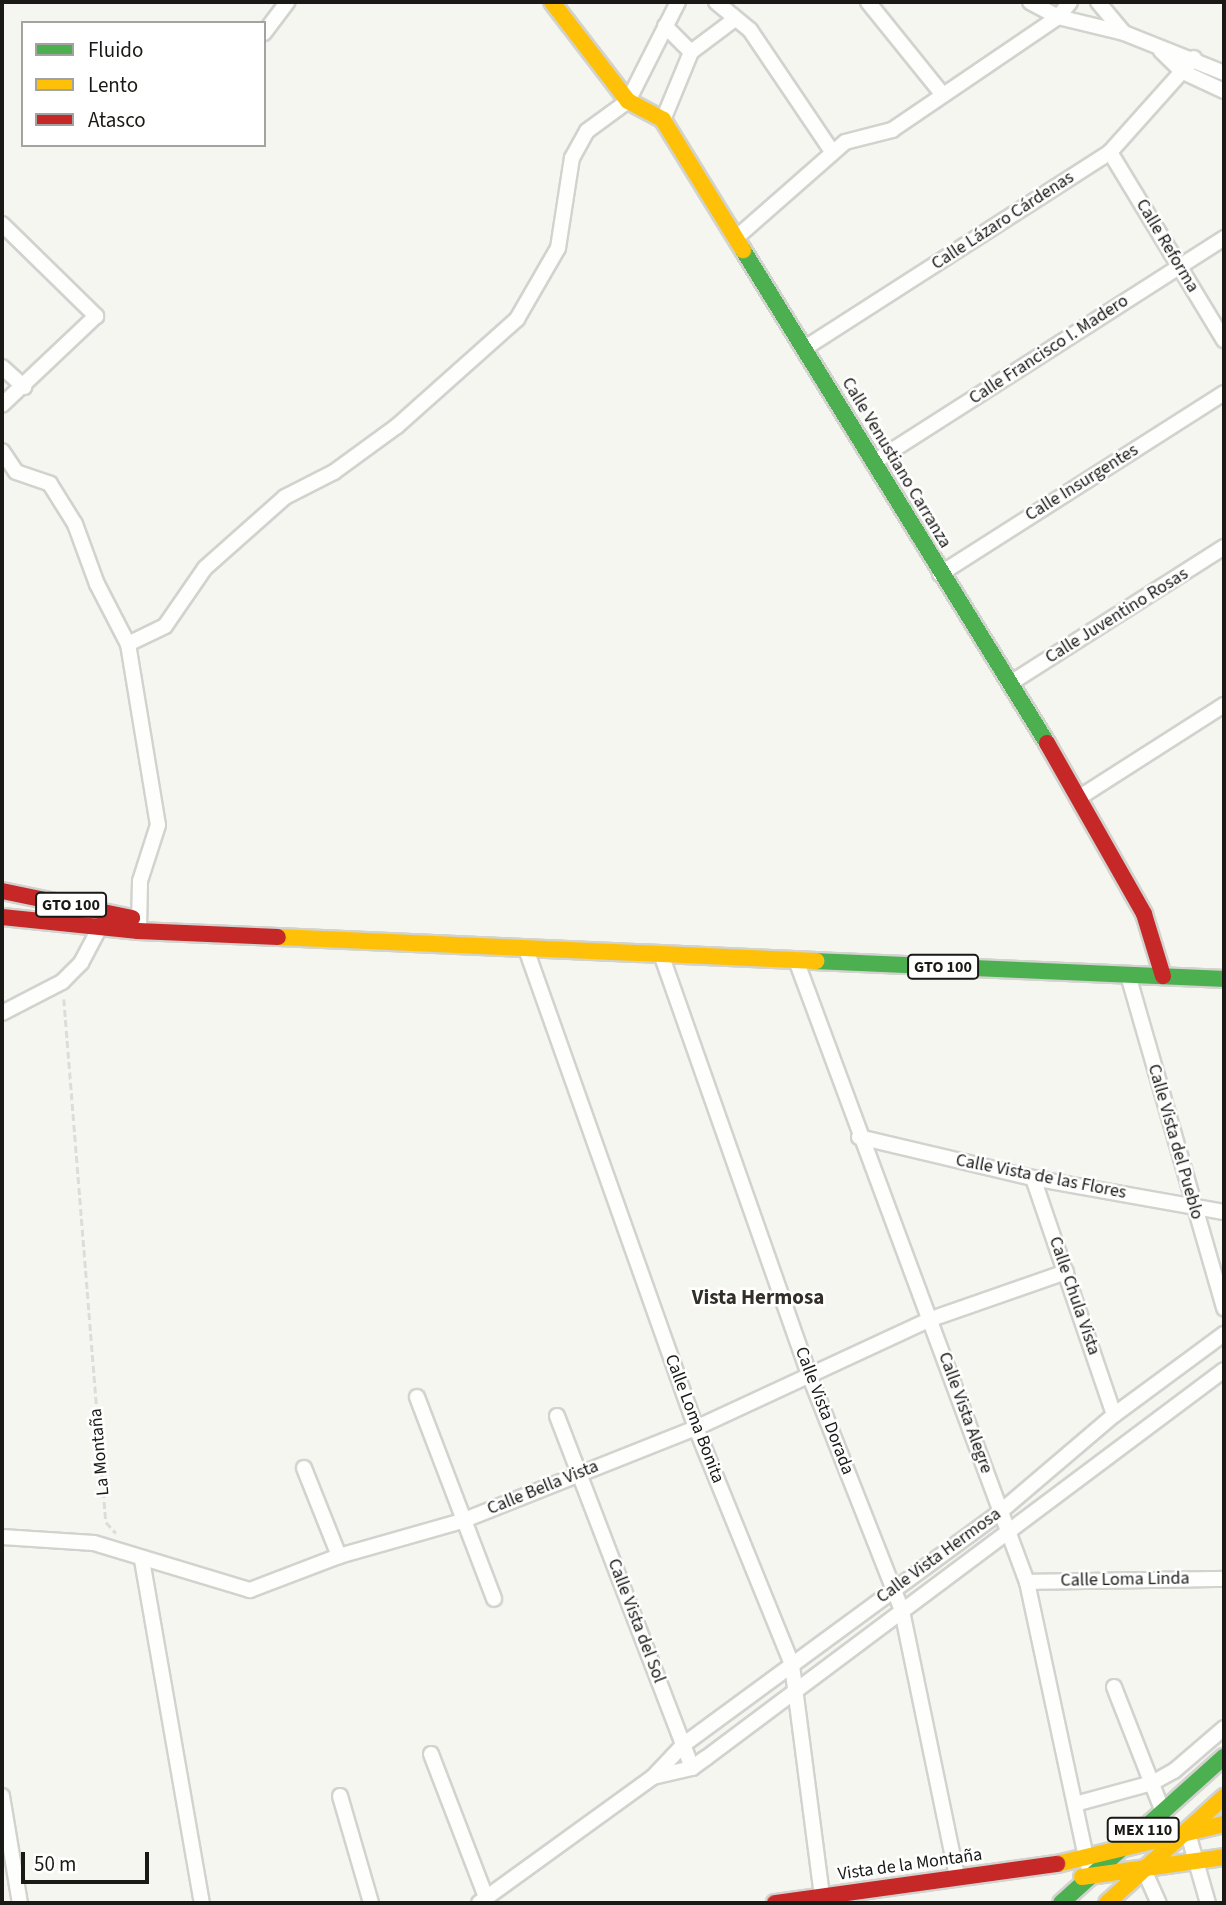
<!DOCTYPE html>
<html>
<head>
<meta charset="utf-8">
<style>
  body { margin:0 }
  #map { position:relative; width:1226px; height:1905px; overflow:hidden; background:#f6f6f1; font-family:"Source Sans 3",sans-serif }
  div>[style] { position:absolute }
  .path>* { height:2.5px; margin-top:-1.25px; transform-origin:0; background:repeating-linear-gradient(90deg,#dcdcda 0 7px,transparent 0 10.5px) }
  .roads { filter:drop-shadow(2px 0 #d2d2ce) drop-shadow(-2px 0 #d2d2ce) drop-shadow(0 2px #d2d2ce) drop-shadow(0 -2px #d2d2ce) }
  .street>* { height:14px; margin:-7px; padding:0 7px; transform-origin:7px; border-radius:7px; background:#fefefd }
  .fast>* { height:16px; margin:-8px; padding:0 8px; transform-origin:8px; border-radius:8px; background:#4caf50 }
  .slow>* { height:16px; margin:-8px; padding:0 8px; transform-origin:8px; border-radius:8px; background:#ffc107 }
  .jam>* { height:16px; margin:-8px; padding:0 8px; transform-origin:8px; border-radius:8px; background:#c62828 }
  span { translate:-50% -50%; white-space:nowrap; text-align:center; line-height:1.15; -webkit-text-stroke:5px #fff; paint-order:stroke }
  .shield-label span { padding:2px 5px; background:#fff; border:2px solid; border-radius:5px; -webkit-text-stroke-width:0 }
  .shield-label { font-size:16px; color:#1a1916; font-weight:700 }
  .street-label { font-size:18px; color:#1a1916 }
  .quarter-label { font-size:21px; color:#312f28; font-weight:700 }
  .frame { position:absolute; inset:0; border:4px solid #1a1916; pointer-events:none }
  .legend { position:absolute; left:21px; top:21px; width:245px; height:126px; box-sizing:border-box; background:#fff; border:2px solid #a3a3a2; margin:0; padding:9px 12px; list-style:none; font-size:21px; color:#1a1916 }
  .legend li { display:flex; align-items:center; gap:14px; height:35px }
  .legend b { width:35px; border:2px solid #a3a3a2 }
  .scale { position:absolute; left:21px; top:1852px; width:128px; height:32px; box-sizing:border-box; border:4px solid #1a1916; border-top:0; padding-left:9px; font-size:21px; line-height:24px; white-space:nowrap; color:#1a1916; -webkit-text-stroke:5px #fff; paint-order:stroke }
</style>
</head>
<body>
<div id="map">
  <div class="path">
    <div style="left:64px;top:999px;width:525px;rotate:85.41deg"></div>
    <div style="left:106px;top:1522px;width:15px;rotate:48deg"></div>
  </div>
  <div class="roads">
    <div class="street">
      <div style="left:716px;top:2px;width:44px;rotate:39.5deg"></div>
      <div style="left:750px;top:30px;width:148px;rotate:56deg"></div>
      <div style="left:868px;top:2px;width:119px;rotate:51.1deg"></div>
      <div style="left:1030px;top:2px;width:32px;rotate:28deg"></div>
      <div style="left:1058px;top:17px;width:68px;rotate:13.6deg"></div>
      <div style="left:1124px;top:33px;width:108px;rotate:21.8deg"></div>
      <div style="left:1098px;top:2px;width:40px;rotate:50deg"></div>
      <div style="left:665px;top:26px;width:37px;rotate:45deg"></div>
      <div style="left:264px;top:33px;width:39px;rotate:-53deg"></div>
      <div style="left:1161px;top:51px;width:30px;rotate:44deg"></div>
      <div style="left:1183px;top:72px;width:45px;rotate:24.9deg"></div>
      <div style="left:663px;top:120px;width:74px;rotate:-67.6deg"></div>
      <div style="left:691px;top:52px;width:55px;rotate:-36.9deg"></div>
      <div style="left:1110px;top:152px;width:220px;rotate:58.8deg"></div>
      <div style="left:2px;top:224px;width:132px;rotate:44.4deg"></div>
      <div style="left:96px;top:316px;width:129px;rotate:136.6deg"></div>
      <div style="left:737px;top:237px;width:144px;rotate:-41.3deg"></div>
      <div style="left:845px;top:142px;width:49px;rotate:-14.3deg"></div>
      <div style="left:892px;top:130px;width:201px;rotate:-34.2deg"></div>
      <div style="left:1058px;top:17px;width:19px;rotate:-51deg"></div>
      <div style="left:805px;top:348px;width:363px;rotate:-32.7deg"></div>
      <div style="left:1110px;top:152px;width:126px;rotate:-48.2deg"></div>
      <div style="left:2px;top:367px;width:30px;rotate:42deg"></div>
      <div style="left:2px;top:451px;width:25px;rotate:56deg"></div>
      <div style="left:16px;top:472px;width:36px;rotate:19deg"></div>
      <div style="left:50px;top:484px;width:47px;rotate:58deg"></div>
      <div style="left:75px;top:524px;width:64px;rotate:69.9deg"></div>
      <div style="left:97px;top:584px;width:68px;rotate:62.7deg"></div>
      <div style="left:128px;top:644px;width:183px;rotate:80.6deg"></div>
      <div style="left:158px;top:825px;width:59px;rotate:107.8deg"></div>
      <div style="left:140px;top:881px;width:48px;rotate:91.2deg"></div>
      <div style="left:874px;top:462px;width:416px;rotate:-32.6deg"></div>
      <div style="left:940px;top:574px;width:337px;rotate:-32.5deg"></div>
      <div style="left:128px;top:644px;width:41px;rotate:-25.9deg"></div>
      <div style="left:165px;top:626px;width:70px;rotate:-55.4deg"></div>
      <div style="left:205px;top:568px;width:107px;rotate:-41.6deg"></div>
      <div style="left:285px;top:497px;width:55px;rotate:-27deg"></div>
      <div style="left:334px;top:472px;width:78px;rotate:-36.1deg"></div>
      <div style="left:397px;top:426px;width:161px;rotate:-41.7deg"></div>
      <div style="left:517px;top:319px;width:82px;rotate:-60deg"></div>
      <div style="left:558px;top:248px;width:91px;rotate:-81.2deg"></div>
      <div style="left:572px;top:158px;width:31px;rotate:-61deg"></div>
      <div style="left:587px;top:131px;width:51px;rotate:-36.2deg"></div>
      <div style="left:628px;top:101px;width:111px;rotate:-63.2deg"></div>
      <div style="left:1009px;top:684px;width:255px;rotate:-32.5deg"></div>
      <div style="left:1080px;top:797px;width:171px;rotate:-32.6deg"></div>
      <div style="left:526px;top:949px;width:508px;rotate:70.46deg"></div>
      <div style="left:696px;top:1428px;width:256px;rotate:67.9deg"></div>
      <div style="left:792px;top:1665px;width:234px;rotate:82.6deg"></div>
      <div style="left:661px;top:954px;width:448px;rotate:70.6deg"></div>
      <div style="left:810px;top:1377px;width:251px;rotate:68.5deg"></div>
      <div style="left:902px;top:1611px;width:271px;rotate:78.3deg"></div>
      <div style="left:796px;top:960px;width:664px;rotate:69.63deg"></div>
      <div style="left:1027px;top:1582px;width:290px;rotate:77.9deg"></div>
      <div style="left:1128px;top:975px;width:347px;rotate:73.9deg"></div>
      <div style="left:2px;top:1013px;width:68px;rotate:-27.3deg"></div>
      <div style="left:62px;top:982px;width:27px;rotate:-45deg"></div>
      <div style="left:81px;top:963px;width:41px;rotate:-62.2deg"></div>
      <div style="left:859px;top:1137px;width:179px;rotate:13.3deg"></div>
      <div style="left:1033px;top:1178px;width:194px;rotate:10.1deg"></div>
      <div style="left:1033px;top:1178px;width:250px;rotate:71.1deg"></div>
      <div style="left:417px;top:1397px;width:216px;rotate:69.1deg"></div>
      <div style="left:557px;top:1416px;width:377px;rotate:69deg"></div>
      <div style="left:304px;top:1468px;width:95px;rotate:68.3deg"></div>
      <div style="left:2px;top:1537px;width:92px;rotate:3.7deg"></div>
      <div style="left:94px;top:1543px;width:163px;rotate:16.8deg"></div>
      <div style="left:250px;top:1590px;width:95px;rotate:-20.9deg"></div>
      <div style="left:339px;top:1556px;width:128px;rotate:-15.9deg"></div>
      <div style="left:462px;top:1521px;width:252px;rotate:-21.7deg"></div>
      <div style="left:696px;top:1428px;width:259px;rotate:-24.9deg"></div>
      <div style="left:931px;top:1319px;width:143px;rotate:-19.2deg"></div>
      <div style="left:142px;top:1560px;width:348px;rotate:80.1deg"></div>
      <div style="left:1027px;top:1582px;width:197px;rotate:-0.9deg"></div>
      <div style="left:1114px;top:1687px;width:134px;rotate:68.6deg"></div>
      <div style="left:431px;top:1754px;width:153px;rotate:69deg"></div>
      <div style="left:653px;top:1777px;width:40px;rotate:-13deg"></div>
      <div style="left:692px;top:1768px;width:17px;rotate:-36deg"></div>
      <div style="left:706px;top:1758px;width:647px;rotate:-36.83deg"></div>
      <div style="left:2px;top:1796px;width:109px;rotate:80.5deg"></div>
      <div style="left:340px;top:1796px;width:111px;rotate:73.8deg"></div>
      <div style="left:1075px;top:1804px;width:80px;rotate:-15.3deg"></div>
      <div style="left:1152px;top:1783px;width:25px;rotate:-29deg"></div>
      <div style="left:1174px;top:1771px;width:66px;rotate:-40.7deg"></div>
      <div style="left:1187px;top:1830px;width:76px;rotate:74deg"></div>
      <div style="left:1144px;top:1870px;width:36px;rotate:66deg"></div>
      <div style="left:479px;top:1903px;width:215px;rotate:-35.9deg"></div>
      <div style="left:653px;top:1777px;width:44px;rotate:-46.8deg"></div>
      <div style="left:683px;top:1745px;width:393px;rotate:-36.3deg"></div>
      <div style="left:1000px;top:1512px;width:150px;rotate:-40.4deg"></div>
      <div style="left:1114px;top:1415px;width:137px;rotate:-36.4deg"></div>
    </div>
    <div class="fast">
      <div style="left:743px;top:250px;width:579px;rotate:58.34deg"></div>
      <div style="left:816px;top:961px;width:408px;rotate:2.5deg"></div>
      <div style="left:1061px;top:1903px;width:219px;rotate:-41.9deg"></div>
    </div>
    <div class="slow">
      <div style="left:552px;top:2px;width:125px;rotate:52.5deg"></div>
      <div style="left:628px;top:101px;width:40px;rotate:28deg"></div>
      <div style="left:663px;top:120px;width:153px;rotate:58.4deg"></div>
      <div style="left:278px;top:937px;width:539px;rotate:2.55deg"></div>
      <div style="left:1057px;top:1864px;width:172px;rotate:-13.5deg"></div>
      <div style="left:1082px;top:1877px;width:143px;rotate:-8deg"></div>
      <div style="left:1107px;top:1903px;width:158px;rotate:-42.2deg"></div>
    </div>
    <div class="jam">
      <div style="left:1047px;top:743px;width:197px;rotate:60.4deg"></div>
      <div style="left:1144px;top:914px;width:65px;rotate:73deg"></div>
      <div style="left:2px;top:891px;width:133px;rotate:11.7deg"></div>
      <div style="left:2px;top:917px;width:137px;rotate:5.9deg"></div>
      <div style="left:138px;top:931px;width:140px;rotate:2.5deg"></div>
      <div style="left:775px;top:1903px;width:285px;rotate:-7.9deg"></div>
    </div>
  </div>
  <div class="shield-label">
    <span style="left:71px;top:905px">GTO 100</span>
    <span style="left:943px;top:967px">GTO 100</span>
    <span style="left:1143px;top:1830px">MEX 110</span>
  </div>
  <div class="street-label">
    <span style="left:1003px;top:221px;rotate:-33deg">Calle Lázaro Cárdenas</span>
    <span style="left:1167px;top:246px;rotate:59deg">Calle Reforma</span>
    <span style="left:1049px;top:350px;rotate:-33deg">Calle Francisco I. Madero</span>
    <span style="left:896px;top:463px;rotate:59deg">Calle Venustiano Carranza</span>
    <span style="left:1082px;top:483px;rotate:-32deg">Calle Insurgentes</span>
    <span style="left:1117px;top:616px;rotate:-32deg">Calle Juventino Rosas</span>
    <span style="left:1175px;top:1142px;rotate:74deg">Calle Vista del Pueblo</span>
    <span style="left:1041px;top:1177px;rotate:11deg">Calle Vista de las Flores</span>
    <span style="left:1074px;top:1296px;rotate:71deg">Calle Chula Vista</span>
    <span style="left:824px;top:1411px;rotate:69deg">Calle Vista Dorada</span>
    <span style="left:965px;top:1413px;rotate:70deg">Calle Vista Alegre</span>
    <span style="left:694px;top:1419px;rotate:69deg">Calle Loma Bonita</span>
    <span style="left:100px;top:1452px;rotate:-95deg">La Montaña</span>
    <span style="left:543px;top:1488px;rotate:-22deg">Calle Bella Vista</span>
    <span style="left:939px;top:1556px;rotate:-36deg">Calle Vista Hermosa</span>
    <span style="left:1125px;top:1580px;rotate:-1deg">Calle Loma Linda</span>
    <span style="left:636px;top:1621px;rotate:69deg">Calle Vista del Sol</span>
    <span style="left:910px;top:1865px;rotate:-8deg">Vista de la Montaña</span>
  </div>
  <div class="quarter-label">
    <span style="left:758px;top:1297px">Vista Hermosa</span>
  </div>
  <div class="frame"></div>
  <ul class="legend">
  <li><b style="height:9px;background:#4caf50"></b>Fluido</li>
  <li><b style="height:9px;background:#ffc107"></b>Lento</li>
  <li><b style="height:9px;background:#c62828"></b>Atasco</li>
  </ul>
  <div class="scale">50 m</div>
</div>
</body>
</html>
